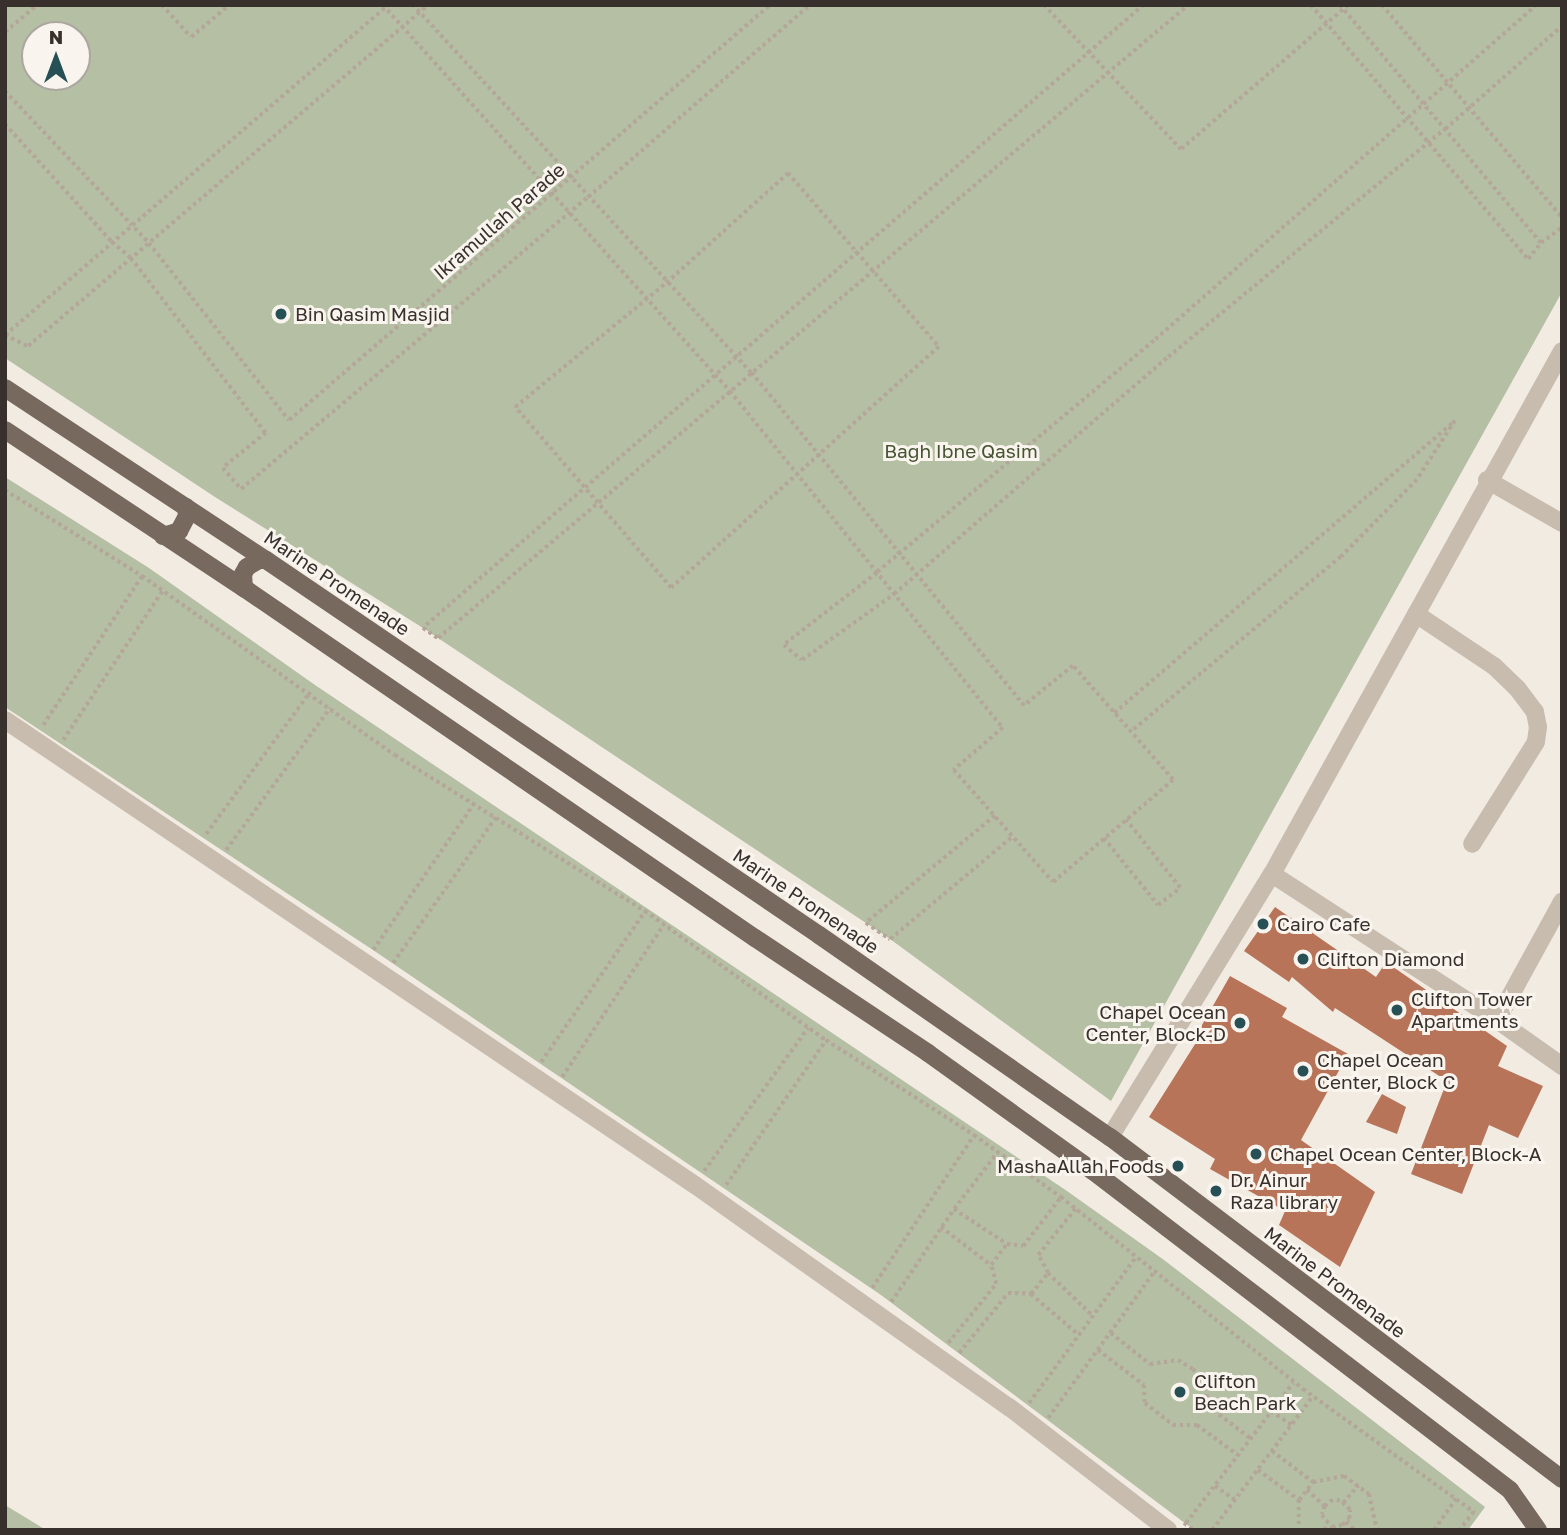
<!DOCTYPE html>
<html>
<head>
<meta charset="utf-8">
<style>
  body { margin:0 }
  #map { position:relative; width:1567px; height:1535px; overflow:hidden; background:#f1ebe2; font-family:"Golos Text",sans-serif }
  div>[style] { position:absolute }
  .green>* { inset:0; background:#b4bfa3 }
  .building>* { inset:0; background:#b87459 }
  .path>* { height:3.5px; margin-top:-1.75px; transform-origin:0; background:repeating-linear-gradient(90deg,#b4a699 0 3.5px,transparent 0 7px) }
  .minor>* { height:18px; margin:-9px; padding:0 9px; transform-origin:9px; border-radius:9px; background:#c8bcaf }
  .major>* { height:18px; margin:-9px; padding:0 9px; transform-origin:9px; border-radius:9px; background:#78695f }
  .dots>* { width:19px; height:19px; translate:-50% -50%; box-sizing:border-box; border:4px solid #f9f5ee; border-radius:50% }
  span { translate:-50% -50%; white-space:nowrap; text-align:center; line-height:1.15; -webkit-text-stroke:6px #f9f5ee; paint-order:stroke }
  .street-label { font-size:19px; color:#38302c }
  .poi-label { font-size:19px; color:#38302c }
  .left { translate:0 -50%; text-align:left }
  .right { translate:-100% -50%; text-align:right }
  .park-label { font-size:19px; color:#465433 }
  .frame { position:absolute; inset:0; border:7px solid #38302c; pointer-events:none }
  .north { position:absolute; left:21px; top:21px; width:70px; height:70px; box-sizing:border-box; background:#f9f5ee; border:2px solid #aca6a0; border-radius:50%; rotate:0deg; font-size:19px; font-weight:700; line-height:28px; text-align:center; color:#38302c }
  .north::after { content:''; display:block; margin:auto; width:24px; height:32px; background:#265055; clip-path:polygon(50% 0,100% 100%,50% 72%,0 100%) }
</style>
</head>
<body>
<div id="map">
  <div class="green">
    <div style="clip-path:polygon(evenodd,5px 5px,1562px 5px,1562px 292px,1111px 1101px,890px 939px,423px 628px,215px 497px,5px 358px,5px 5px,35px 35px,77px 35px,77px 77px,35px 77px,35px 35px)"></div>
    <div style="clip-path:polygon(5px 477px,149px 568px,315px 685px,1067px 1191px,1164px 1260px,1485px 1507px,1468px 1530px,1194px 1530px,881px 1295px,373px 950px,5px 707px)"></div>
    <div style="clip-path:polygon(5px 1505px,46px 1530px,5px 1530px)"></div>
  </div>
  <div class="building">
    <div style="clip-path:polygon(1275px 907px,1376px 977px,1386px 962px,1507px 1046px,1498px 1066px,1543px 1086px,1518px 1138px,1489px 1125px,1462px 1194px,1411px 1174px,1447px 1081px,1335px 1008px,1333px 1012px,1292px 977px,1289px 982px,1244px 951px)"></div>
    <div style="clip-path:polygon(1230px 976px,1287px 1008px,1282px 1017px,1348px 1054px,1301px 1140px,1375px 1192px,1340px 1267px,1279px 1225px,1285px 1211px,1210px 1169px,1215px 1159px,1149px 1117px,1197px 1041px,1194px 1039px)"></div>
    <div style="clip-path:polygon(1382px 1094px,1406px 1107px,1397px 1134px,1366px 1122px)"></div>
  </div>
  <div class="path">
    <div style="left:162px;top:5px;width:43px;rotate:47.8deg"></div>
    <div style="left:191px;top:37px;width:50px;rotate:-40.1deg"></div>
    <div style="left:383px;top:5px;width:519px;rotate:48.05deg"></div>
    <div style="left:730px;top:391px;width:434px;rotate:51deg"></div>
    <div style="left:1003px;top:728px;width:65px;rotate:139.4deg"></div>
    <div style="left:954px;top:770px;width:149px;rotate:48.5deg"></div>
    <div style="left:1053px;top:882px;width:157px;rotate:-40.4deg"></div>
    <div style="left:1173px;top:780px;width:152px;rotate:-131.3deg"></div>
    <div style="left:1073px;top:666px;width:63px;rotate:140.8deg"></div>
    <div style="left:1024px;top:706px;width:431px;rotate:-129.3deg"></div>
    <div style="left:751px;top:373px;width:500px;rotate:-132.6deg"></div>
    <div style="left:1044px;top:5px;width:199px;rotate:46.4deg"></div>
    <div style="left:1181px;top:149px;width:221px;rotate:-40.8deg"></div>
    <div style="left:1144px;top:5px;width:953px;rotate:139.17deg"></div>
    <div style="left:423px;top:628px;width:18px;rotate:34deg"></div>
    <div style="left:438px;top:638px;width:981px;rotate:-40.16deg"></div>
    <div style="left:1311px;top:5px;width:334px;rotate:49.5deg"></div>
    <div style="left:1528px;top:259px;width:21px;rotate:-51deg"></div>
    <div style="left:1541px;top:243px;width:26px;rotate:-37deg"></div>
    <div style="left:1340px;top:5px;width:312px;rotate:49.8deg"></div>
    <div style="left:1382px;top:5px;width:278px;rotate:49.7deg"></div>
    <div style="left:1537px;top:5px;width:509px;rotate:138.74deg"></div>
    <div style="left:1154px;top:341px;width:361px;rotate:140.1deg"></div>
    <div style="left:877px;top:573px;width:118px;rotate:142.3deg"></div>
    <div style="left:784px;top:645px;width:23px;rotate:40deg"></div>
    <div style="left:802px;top:660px;width:113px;rotate:-35.7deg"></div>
    <div style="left:894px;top:594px;width:362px;rotate:-40.9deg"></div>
    <div style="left:1168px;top:357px;width:359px;rotate:-39.5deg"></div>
    <div style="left:1445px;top:129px;width:156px;rotate:-41.4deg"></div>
    <div style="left:5px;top:32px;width:42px;rotate:-40.2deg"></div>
    <div style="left:5px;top:91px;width:209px;rotate:46.5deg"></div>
    <div style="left:149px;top:243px;width:226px;rotate:51.7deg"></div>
    <div style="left:289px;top:420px;width:635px;rotate:-40.79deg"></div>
    <div style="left:5px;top:124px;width:159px;rotate:47.8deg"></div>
    <div style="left:112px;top:242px;width:25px;rotate:40deg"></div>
    <div style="left:131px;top:258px;width:221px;rotate:52.4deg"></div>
    <div style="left:266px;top:433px;width:55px;rotate:140.9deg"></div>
    <div style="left:223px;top:468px;width:28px;rotate:49deg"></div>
    <div style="left:241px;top:489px;width:454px;rotate:-40.1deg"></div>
    <div style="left:588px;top:197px;width:294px;rotate:-40.9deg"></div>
    <div style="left:788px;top:173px;width:230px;rotate:49deg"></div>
    <div style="left:939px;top:347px;width:360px;rotate:138deg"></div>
    <div style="left:671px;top:588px;width:239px;rotate:-130.8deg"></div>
    <div style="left:515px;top:407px;width:195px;rotate:-39.4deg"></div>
    <div style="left:666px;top:283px;width:164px;rotate:-42deg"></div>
    <div style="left:5px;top:335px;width:25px;rotate:26deg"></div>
    <div style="left:28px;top:346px;width:526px;rotate:-40.45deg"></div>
    <div style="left:5px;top:335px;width:506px;rotate:-40.75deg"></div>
    <div style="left:5px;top:490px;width:162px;rotate:32.1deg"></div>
    <div style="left:142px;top:576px;width:310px;rotate:35.3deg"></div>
    <div style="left:395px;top:755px;width:295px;rotate:32deg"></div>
    <div style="left:645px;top:911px;width:222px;rotate:35.5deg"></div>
    <div style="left:826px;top:1040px;width:176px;rotate:32.7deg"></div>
    <div style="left:974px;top:1135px;width:107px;rotate:35.5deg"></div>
    <div style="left:1061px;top:1197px;width:309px;rotate:38.4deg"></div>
    <div style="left:1303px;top:1389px;width:211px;rotate:35.7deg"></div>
    <div style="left:1474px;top:1512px;width:23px;rotate:128deg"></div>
    <div style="left:1114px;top:713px;width:449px;rotate:-40.6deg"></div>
    <div style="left:1455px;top:421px;width:70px;rotate:122.8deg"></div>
    <div style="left:1417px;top:480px;width:108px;rotate:134.6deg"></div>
    <div style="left:1341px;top:557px;width:273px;rotate:140.2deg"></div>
    <div style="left:43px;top:725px;width:179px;rotate:-56.4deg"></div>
    <div style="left:63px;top:740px;width:180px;rotate:-56.3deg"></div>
    <div style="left:995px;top:816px;width:168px;rotate:140.3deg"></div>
    <div style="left:866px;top:923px;width:29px;rotate:34deg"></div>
    <div style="left:890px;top:939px;width:160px;rotate:-39.9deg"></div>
    <div style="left:206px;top:834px;width:176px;rotate:-53.8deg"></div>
    <div style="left:1104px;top:838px;width:86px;rotate:51.1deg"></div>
    <div style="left:1158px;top:905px;width:28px;rotate:-38deg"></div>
    <div style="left:1180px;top:888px;width:87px;rotate:-128.5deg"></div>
    <div style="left:226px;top:850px;width:176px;rotate:-53.8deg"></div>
    <div style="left:373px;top:950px;width:180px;rotate:-55.4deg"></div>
    <div style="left:393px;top:963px;width:179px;rotate:-54.8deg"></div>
    <div style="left:541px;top:1062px;width:183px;rotate:-55.4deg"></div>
    <div style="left:562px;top:1077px;width:184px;rotate:-56.3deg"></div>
    <div style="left:704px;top:1171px;width:177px;rotate:-54deg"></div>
    <div style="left:726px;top:1185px;width:176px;rotate:-55.4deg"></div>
    <div style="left:954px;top:1209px;width:64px;rotate:33.4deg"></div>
    <div style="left:941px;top:1227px;width:63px;rotate:37.2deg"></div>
    <div style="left:1048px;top:1273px;width:62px;rotate:43.7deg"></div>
    <div style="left:872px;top:1288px;width:184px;rotate:-56.3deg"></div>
    <div style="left:1031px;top:1294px;width:63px;rotate:40.5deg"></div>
    <div style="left:891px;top:1302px;width:112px;rotate:-55.9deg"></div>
    <div style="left:954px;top:1209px;width:71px;rotate:-52.5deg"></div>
    <div style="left:1111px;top:1333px;width:50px;rotate:38.5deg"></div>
    <div style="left:1150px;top:1364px;width:28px;rotate:-8deg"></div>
    <div style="left:1178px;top:1360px;width:17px;rotate:31deg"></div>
    <div style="left:1193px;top:1369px;width:16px;rotate:43deg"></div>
    <div style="left:1205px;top:1380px;width:26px;rotate:83deg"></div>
    <div style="left:1208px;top:1406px;width:53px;rotate:37.3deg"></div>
    <div style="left:948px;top:1343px;width:76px;rotate:-50.9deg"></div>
    <div style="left:996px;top:1284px;width:20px;rotate:-105deg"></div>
    <div style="left:991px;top:1265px;width:26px;rotate:-53deg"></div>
    <div style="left:1007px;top:1244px;width:16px;rotate:7deg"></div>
    <div style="left:1023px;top:1246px;width:62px;rotate:-52.2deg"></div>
    <div style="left:1098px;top:1350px;width:58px;rotate:37.3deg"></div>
    <div style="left:1144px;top:1385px;width:18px;rotate:87deg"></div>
    <div style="left:1145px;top:1403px;width:36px;rotate:38deg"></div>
    <div style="left:1173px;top:1425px;width:24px"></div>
    <div style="left:1197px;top:1425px;width:51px;rotate:36.2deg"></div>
    <div style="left:959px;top:1353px;width:77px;rotate:-50.8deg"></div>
    <div style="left:1008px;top:1293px;width:23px;rotate:2deg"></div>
    <div style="left:1031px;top:1294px;width:27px;rotate:-51deg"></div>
    <div style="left:1048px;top:1273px;width:21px;rotate:-119deg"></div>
    <div style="left:1038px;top:1255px;width:60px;rotate:-51deg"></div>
    <div style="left:1029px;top:1403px;width:180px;rotate:-53.8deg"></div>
    <div style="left:1271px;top:1411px;width:25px;rotate:34deg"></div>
    <div style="left:1048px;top:1418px;width:180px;rotate:-54deg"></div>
    <div style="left:1272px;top:1451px;width:51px;rotate:37.1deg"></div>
    <div style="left:1313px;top:1482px;width:32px;rotate:-11deg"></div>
    <div style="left:1344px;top:1476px;width:31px;rotate:36deg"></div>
    <div style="left:1369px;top:1494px;width:37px;rotate:77deg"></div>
    <div style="left:1258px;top:1470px;width:51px;rotate:36.2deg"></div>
    <div style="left:1299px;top:1500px;width:30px;rotate:90deg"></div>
    <div style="left:1215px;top:1486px;width:24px;rotate:35deg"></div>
    <div style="left:1307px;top:1490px;width:24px;rotate:42deg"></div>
    <div style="left:1325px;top:1506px;width:9px;rotate:108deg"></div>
    <div style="left:1322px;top:1515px;width:16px;rotate:50deg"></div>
    <div style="left:1332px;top:1527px;width:10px;rotate:-11deg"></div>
    <div style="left:1342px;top:1525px;width:9px;rotate:-41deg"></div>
    <div style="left:1349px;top:1519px;width:9px;rotate:-84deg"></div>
    <div style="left:1350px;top:1510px;width:13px;rotate:-138deg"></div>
    <div style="left:1340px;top:1501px;width:7px;rotate:-172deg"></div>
    <div style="left:1333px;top:1500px;width:10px;rotate:143deg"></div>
    <div style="left:1299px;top:1500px;width:23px;rotate:-52deg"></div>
    <div style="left:1343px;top:1503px;width:23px;rotate:-49deg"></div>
    <div style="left:1346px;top:1522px;width:12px;rotate:42deg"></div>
    <div style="left:1184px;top:1523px;width:12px;rotate:35deg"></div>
    <div style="left:1186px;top:1523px;width:176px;rotate:-52.6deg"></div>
    <div style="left:1212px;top:1530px;width:168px;rotate:-53deg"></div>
    <div style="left:1324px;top:1530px;width:7px;rotate:-56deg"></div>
    <div style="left:1434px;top:1530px;width:39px;rotate:-55deg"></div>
  </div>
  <div class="minor">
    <div style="left:1487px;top:480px;width:86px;rotate:29.8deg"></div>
    <div style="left:1416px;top:614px;width:94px;rotate:33.7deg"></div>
    <div style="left:1494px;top:666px;width:32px;rotate:44deg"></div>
    <div style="left:1517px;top:688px;width:30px;rotate:53deg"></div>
    <div style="left:1535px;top:712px;width:15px;rotate:79deg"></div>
    <div style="left:1538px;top:727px;width:15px;rotate:98deg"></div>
    <div style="left:1536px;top:742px;width:120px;rotate:122.1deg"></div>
    <div style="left:5px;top:720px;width:832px;rotate:33.98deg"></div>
    <div style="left:695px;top:1185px;width:385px;rotate:35.3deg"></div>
    <div style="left:1009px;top:1407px;width:201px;rotate:37.7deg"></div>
    <div style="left:1272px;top:874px;width:268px;rotate:33deg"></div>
    <div style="left:1497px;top:1020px;width:80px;rotate:35.3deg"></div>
    <div style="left:1497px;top:1020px;width:135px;rotate:-61.2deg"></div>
    <div style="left:1110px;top:1137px;width:309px;rotate:-58.4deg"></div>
    <div style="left:1272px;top:874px;width:598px;rotate:-60.99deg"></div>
  </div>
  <div class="major">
    <div style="left:5px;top:388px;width:313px;rotate:33.4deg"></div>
    <div style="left:266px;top:560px;width:668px;rotate:34.14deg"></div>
    <div style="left:819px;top:935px;width:354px;rotate:34.8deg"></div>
    <div style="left:1110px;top:1137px;width:567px;rotate:37.11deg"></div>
    <div style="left:5px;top:430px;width:287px;rotate:33.5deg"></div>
    <div style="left:244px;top:588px;width:619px;rotate:34.41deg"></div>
    <div style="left:755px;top:938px;width:208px;rotate:33.6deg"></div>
    <div style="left:928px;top:1053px;width:203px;rotate:35.6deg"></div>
    <div style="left:1093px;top:1171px;width:525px;rotate:37.42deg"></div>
    <div style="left:1510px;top:1490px;width:49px;rotate:55deg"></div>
    <div style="left:163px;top:536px;width:17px;rotate:-17deg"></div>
    <div style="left:179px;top:531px;width:17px;rotate:-62deg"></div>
    <div style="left:187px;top:516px;width:9px;rotate:-96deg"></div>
    <div style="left:244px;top:588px;width:14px;rotate:-94deg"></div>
    <div style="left:243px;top:574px;width:8px;rotate:-60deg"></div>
    <div style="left:247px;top:567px;width:14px;rotate:-30deg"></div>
    <div style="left:259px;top:560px;width:7px"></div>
  </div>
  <div class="dots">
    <div style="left:281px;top:314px;background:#265055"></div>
    <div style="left:1263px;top:924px;background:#265055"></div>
    <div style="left:1303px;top:959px;background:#265055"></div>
    <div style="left:1397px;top:1010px;background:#265055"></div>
    <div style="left:1240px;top:1023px;background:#265055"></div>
    <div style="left:1303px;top:1071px;background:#265055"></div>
    <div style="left:1256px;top:1154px;background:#265055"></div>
    <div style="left:1178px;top:1166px;background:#265055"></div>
    <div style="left:1216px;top:1191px;background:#265055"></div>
    <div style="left:1180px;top:1392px;background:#265055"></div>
  </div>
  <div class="street-label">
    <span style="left:499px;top:221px;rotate:-41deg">Ikramullah Parade</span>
    <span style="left:337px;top:583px;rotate:34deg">Marine Promenade</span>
    <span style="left:806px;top:901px;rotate:34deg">Marine Promenade</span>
    <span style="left:1335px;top:1282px;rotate:37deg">Marine Promenade</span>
  </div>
  <div class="poi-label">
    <span class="left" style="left:295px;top:314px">Bin Qasim Masjid</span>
    <span class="left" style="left:1277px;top:924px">Cairo Cafe</span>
    <span class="left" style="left:1317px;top:959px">Clifton Diamond</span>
    <span class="left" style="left:1411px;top:1010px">Clifton Tower<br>Apartments</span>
    <span class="right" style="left:1226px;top:1023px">Chapel Ocean<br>Center, Block-D</span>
    <span class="left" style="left:1317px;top:1071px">Chapel Ocean<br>Center, Block C</span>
    <span class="left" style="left:1270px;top:1154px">Chapel Ocean Center, Block-A</span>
    <span class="right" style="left:1164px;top:1166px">MashaAllah Foods</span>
    <span class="left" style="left:1230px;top:1191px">Dr. Ainur<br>Raza library</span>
    <span class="left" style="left:1194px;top:1392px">Clifton<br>Beach Park</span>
  </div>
  <div class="park-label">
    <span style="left:961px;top:451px">Bagh Ibne Qasim</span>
  </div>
  <div class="frame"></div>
  <div class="north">N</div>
</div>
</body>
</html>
